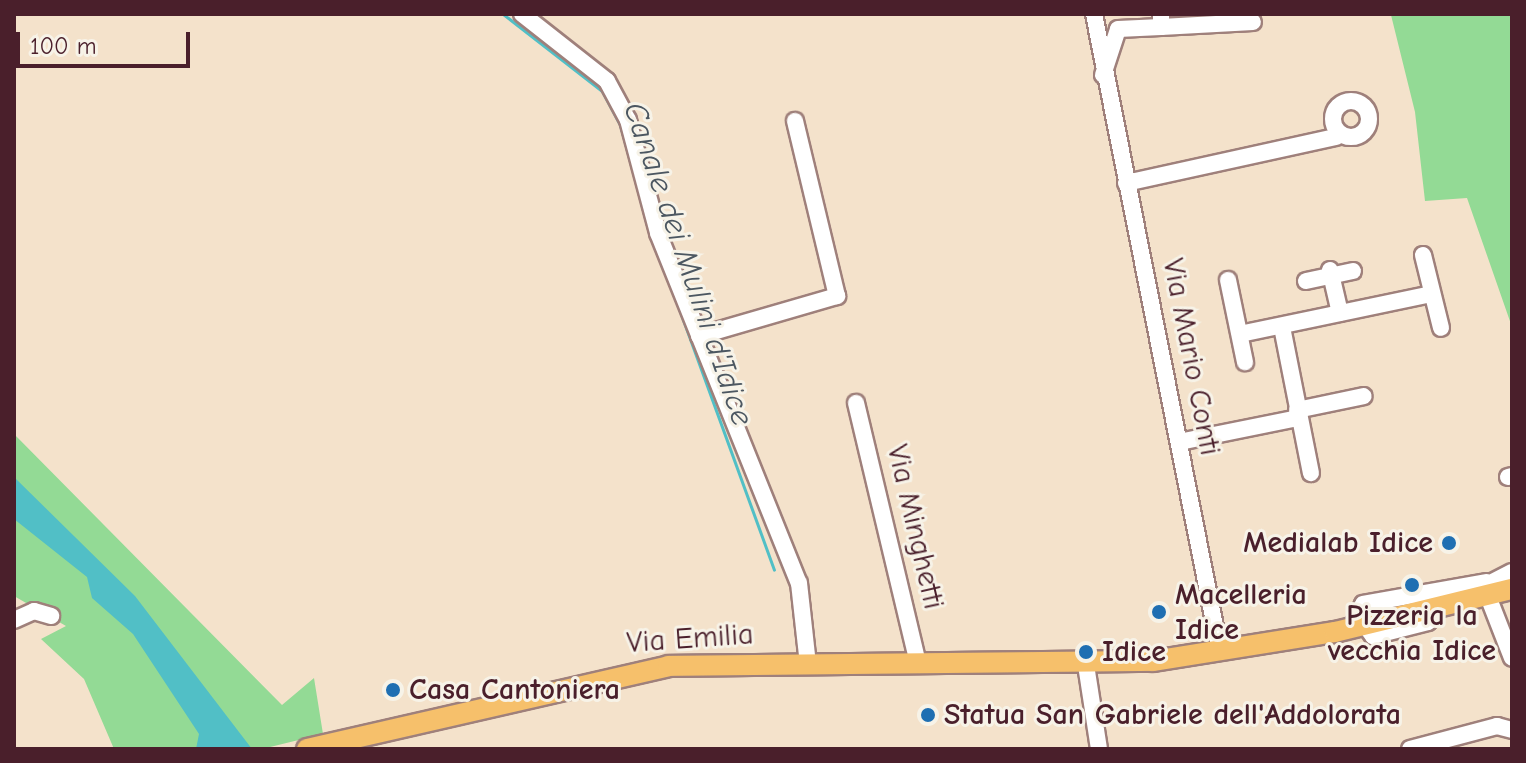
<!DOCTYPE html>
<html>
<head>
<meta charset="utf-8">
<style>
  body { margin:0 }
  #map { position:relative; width:1526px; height:763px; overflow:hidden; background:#f4e2cb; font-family:"Comic Neue",sans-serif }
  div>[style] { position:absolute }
  .green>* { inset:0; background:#93da95 }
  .water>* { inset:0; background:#51bfc6 }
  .stream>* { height:3px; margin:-1.5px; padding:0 1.5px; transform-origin:1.5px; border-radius:1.5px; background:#51bfc6 }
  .roads { filter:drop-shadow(2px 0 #9f807b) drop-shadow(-2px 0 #9f807b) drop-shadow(0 2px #9f807b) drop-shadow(0 -2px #9f807b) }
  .minor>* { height:16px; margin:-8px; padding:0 8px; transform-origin:8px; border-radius:8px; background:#fff }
  .minor>.ring { margin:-8px; padding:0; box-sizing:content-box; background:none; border:16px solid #fff; border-radius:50% }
  .major>* { height:20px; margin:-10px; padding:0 10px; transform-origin:10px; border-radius:10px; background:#f6c06b }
  .dots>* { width:22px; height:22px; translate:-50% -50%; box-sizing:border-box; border:4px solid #f7f3e8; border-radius:50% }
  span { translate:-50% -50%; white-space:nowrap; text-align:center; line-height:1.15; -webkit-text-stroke:6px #f7f3e8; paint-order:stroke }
  .street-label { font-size:30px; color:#4a1f2b }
  .poi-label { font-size:30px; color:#4a1f2b; font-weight:700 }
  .right { translate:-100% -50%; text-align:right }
  .left { translate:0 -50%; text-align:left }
  .water-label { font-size:32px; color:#4c5761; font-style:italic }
  .frame { position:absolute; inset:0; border:16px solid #4a1f2b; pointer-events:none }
  .scale { position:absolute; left:16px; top:32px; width:174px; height:36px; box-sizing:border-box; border:4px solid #4a1f2b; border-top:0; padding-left:10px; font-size:24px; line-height:28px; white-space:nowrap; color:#4a1f2b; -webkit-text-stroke:6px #f7f3e8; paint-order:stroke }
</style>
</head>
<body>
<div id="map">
  <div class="green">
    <div style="clip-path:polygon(1512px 14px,1512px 327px,1467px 198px,1425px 201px,1415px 112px,1391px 15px)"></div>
    <div style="clip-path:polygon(14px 434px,282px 705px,314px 678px,323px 734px,262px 749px,114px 749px,84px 679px,41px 639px,66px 626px,14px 596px)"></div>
  </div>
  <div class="water">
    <div style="clip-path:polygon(14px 477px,135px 596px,252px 749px,196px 749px,199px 734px,133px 634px,92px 598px,87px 577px,14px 519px)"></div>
  </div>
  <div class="stream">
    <div style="left:503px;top:14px;width:125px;rotate:37.9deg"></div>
    <div style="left:602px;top:91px;width:38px;rotate:62deg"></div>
    <div style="left:620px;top:125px;width:96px;rotate:74.2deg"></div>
    <div style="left:670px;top:284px;width:304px;rotate:70deg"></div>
  </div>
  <div class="roads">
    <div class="minor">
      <div style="left:522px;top:14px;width:108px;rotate:38.2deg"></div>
      <div style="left:607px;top:81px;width:44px;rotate:61.7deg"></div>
      <div style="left:628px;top:120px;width:117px;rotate:75.1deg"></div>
      <div style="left:658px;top:233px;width:377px;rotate:68.1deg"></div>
      <div style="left:799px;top:583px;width:81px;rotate:83.7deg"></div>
      <div style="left:1094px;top:14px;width:650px;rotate:78.83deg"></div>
      <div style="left:1161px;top:27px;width:92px;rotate:-3.1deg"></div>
      <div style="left:1103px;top:75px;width:48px;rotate:-71.9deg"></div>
      <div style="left:1118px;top:29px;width:43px;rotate:-2.7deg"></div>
      <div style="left:1161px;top:27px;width:13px;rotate:-90deg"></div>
      <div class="ring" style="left:1333px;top:101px;width:20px;height:20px"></div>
      <div style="left:1126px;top:183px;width:215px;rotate:-12.4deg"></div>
      <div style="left:1423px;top:255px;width:75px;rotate:76.1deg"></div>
      <div style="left:1330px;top:270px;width:44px;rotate:76.9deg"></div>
      <div style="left:1228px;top:280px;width:84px;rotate:78.3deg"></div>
      <div style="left:1306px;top:281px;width:48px;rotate:-12deg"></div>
      <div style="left:1282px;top:327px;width:149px;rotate:78.8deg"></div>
      <div style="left:1240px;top:334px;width:195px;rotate:-11.8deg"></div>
      <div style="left:699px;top:336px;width:144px;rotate:-16.2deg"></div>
      <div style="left:837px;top:296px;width:180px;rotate:-103.5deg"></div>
      <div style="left:856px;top:403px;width:267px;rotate:76.6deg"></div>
      <div style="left:1297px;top:410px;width:68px;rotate:-11.8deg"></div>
      <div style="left:1179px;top:442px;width:121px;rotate:-11.4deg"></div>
      <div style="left:1508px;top:477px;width:4px;rotate:-14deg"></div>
      <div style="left:1512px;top:572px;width:31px;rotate:153deg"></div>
      <div style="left:1484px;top:586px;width:77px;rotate:68.7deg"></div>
      <div style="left:14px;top:620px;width:22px;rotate:-24deg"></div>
      <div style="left:34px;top:611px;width:18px;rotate:16deg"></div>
      <div style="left:1365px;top:625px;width:14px;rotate:54deg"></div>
      <div style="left:1373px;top:636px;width:57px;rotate:-14.3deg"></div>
      <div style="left:1428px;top:622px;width:15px;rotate:-70deg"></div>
      <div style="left:1352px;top:628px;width:26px;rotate:-65deg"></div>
      <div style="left:1363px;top:604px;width:125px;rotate:-10.1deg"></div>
      <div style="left:1086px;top:665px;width:85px;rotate:81.2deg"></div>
      <div style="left:1410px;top:749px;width:90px;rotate:-14.8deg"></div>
      <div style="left:1497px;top:726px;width:16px;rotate:15deg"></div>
    </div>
    <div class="major">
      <div style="left:307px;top:749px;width:370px;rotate:-12.9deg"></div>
      <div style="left:668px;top:666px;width:485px;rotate:-0.6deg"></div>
      <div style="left:1153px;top:661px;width:184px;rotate:-9.1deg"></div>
      <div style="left:1335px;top:632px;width:182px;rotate:-13.7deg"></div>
    </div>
  </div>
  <div class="dots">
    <div style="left:1449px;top:543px;background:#1f6fb2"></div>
    <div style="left:1412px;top:585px;background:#1f6fb2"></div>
    <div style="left:1159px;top:612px;background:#1f6fb2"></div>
    <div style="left:1086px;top:652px;background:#1f6fb2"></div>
    <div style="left:393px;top:690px;background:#1f6fb2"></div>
    <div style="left:928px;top:715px;background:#1f6fb2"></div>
  </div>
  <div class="street-label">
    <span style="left:1191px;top:357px;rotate:79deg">Via Mario Conti</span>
    <span style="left:915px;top:527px;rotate:77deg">Via Minghetti</span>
    <span style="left:690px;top:639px;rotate:-4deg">Via Emilia</span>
  </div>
  <div class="poi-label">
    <span class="right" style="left:1433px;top:543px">Medialab Idice</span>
    <span class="left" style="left:1175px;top:612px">Macelleria<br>Idice</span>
    <span style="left:1412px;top:633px">Pizzeria la<br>vecchia Idice</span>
    <span class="left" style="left:1102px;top:652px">Idice</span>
    <span class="left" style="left:409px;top:690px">Casa Cantoniera</span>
    <span class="left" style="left:944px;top:715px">Statua San Gabriele dell'Addolorata</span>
  </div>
  <div class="water-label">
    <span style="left:688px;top:264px;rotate:71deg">Canale dei Mulini d'Idice</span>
  </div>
  <div class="frame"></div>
  <div class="scale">100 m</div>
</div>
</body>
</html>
